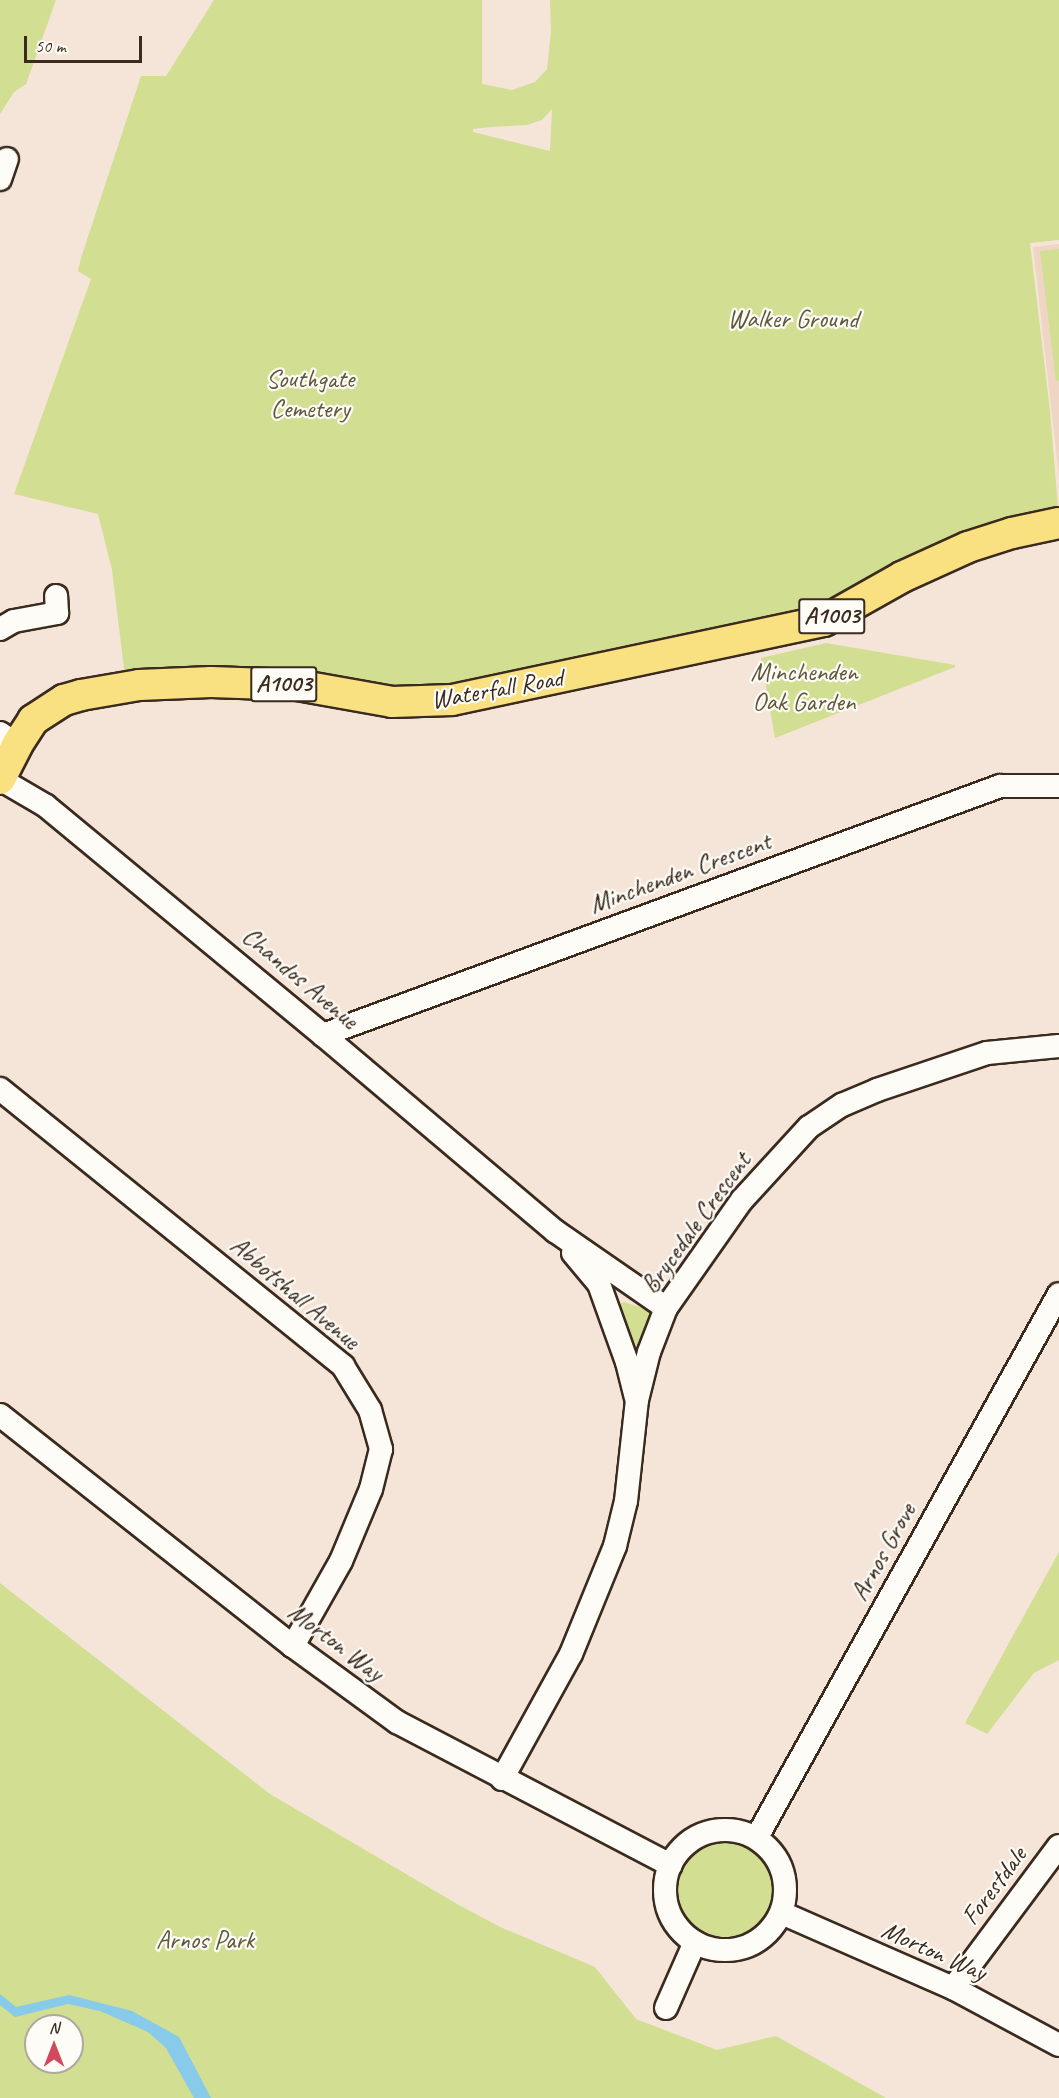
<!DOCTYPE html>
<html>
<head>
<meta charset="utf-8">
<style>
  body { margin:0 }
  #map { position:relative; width:1059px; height:2098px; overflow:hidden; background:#f5e5d9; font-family:Caveat,sans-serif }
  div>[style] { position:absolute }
  .built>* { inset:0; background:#efd5c4 }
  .green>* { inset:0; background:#d2de91 }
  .round { border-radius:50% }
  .water>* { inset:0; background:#88cae9 }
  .roads { filter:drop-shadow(2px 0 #3b2a1e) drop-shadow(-2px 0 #3b2a1e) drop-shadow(0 2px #3b2a1e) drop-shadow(0 -2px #3b2a1e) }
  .minor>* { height:22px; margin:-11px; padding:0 11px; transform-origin:11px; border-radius:11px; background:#fdfcf7 }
  .minor>.ring { margin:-11px; padding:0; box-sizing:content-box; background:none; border:22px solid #fdfcf7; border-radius:50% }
  .major>* { height:30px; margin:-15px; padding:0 15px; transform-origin:15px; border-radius:15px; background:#f9e181 }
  span { translate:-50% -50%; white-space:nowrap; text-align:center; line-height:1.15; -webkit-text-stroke:4.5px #fdfcf7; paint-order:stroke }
  .shield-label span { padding:2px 4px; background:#fdfcf7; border:2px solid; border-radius:4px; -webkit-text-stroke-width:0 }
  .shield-label { font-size:24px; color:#3b2a1e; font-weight:700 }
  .park-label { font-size:26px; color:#61573b }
  .street-label { font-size:26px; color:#3b2a1e }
  .north { position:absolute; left:24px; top:2014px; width:60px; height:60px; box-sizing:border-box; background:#fdfcf7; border:2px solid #afa8a0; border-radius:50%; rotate:0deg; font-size:16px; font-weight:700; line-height:24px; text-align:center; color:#3b2a1e }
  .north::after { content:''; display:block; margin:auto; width:21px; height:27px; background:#d1495b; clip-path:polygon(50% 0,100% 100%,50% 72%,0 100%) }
  .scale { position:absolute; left:24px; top:36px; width:118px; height:27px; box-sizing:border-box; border:3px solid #3b2a1e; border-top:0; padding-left:8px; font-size:18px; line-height:21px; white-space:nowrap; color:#3b2a1e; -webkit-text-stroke:4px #fdfcf7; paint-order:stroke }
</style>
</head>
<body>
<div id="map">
  <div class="built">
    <div style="clip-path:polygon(1059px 244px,1059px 477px,1033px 247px)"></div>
  </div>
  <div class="green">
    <div style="clip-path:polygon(0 0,56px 0,26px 84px,14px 92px,0 114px)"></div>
    <div style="clip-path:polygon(evenodd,214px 0,482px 0,482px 84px,512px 90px,535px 82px,547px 69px,551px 31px,550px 0,1059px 0,1059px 240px,1030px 243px,1050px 411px,1059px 519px,861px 603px,444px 695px,125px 677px,112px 570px,98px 514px,14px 494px,91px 279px,78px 271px,81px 258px,141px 76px,166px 76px,214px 0,552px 109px,550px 151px,473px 132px,473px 129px,492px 127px,527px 125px,542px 120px,552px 109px)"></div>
    <div style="clip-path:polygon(1059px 249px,1059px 381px,1056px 381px,1040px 251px)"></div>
    <div style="clip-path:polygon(826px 643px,955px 665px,955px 667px,775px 738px,761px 658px)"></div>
    <div style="clip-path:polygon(624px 1302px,648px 1310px,650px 1316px,641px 1342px,635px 1346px,629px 1344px,619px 1310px,619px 1304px)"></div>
    <div style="clip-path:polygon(1059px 1552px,1059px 1660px,1034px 1673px,987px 1734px,965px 1723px)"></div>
    <div style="clip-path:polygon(evenodd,0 1583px,270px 1794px,457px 1904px,500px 1927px,595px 1967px,636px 2019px,717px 2050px,776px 2036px,886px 2098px,0 2098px,0 1583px,36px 2026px,72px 2026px,72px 2062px,36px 2062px,36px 2026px)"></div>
    <div class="round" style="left:677px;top:1842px;width:98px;height:98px"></div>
  </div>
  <div class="water">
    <div style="clip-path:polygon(0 1994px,16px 2007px,69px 1995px,132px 2011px,179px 2037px,211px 2098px,194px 2098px,166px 2048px,148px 2032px,100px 2011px,68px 2004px,15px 2017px,0 2005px)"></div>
  </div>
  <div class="roads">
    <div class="minor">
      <div style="left:0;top:179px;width:21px;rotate:-71deg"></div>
      <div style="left:0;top:629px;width:16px;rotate:-30deg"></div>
      <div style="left:14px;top:621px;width:44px;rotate:-10.5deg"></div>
      <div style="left:57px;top:613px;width:17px;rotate:-93deg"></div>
      <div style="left:0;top:733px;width:21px;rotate:35deg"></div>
      <div style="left:0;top:779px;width:53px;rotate:30.4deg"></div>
      <div style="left:46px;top:806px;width:359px;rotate:39.6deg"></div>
      <div style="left:323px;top:1035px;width:304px;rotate:40.2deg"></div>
      <div style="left:555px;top:1231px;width:135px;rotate:34.7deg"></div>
      <div style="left:323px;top:1035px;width:721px;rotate:-20.19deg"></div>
      <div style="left:1000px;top:786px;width:59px"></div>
      <div style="left:0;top:1089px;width:441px;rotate:38.9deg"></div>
      <div style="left:343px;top:1366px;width:52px;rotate:58.5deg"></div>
      <div style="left:370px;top:1410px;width:41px;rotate:74.2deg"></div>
      <div style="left:381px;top:1449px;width:41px;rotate:104deg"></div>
      <div style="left:371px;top:1489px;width:78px;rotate:112.6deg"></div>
      <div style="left:341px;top:1561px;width:98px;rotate:119.5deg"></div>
      <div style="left:573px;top:1253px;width:40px;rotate:50deg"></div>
      <div style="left:599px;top:1284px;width:83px;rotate:70.3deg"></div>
      <div style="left:627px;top:1362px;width:36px;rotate:76deg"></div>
      <div style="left:0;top:1415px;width:373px;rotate:38.3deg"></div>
      <div style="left:293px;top:1646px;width:129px;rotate:36.2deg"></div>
      <div style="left:397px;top:1722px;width:309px;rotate:27.6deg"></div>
      <div style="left:502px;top:1779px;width:143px;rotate:-61.1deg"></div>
      <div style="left:571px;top:1654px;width:117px;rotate:-67.8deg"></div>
      <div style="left:615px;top:1546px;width:46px;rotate:-76.3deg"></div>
      <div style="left:626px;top:1501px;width:102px;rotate:-83.8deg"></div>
      <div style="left:637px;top:1400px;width:49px;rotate:-76deg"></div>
      <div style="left:649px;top:1352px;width:47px;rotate:-68.9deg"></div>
      <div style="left:666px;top:1308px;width:132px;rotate:-54.9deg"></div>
      <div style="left:742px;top:1200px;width:99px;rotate:-47.5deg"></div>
      <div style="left:809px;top:1127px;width:40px;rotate:-34deg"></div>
      <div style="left:842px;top:1105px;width:38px;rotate:-23deg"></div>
      <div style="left:877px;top:1090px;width:116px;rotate:-18.6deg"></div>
      <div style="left:987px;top:1053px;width:72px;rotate:-5.6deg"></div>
      <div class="ring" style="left:665px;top:1830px;width:98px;height:98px"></div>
      <div style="left:757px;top:1837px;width:621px;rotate:-60.92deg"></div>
      <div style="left:782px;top:1913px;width:187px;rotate:23.7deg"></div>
      <div style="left:953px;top:1988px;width:120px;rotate:28.3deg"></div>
      <div style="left:953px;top:1988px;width:177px;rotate:-53.3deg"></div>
      <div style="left:666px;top:2008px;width:72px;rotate:-66.3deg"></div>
    </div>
    <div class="major">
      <div style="left:0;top:779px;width:38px;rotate:-63deg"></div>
      <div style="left:17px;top:745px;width:30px;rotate:-57deg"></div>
      <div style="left:33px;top:720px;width:37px;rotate:-33deg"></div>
      <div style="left:64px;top:700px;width:18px;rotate:-16deg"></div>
      <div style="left:81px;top:695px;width:59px;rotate:-9.8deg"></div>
      <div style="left:139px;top:685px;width:72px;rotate:-2.4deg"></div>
      <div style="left:211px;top:682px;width:86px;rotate:2deg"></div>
      <div style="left:297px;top:685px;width:97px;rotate:10.1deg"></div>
      <div style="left:392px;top:702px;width:60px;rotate:-1.9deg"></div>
      <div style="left:452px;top:700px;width:380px;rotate:-12deg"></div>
      <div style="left:824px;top:621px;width:90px;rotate:-29.4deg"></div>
      <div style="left:902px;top:577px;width:72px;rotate:-24.4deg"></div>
      <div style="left:968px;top:547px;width:46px;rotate:-17.7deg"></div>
      <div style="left:1012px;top:533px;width:48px;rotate:-12deg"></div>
    </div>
  </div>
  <div class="shield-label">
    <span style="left:832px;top:616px">A1003</span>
    <span style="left:284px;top:684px">A1003</span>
  </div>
  <div class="park-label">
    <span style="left:793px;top:319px">Walker Ground</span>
    <span style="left:310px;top:394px">Southgate<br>Cemetery</span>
    <span style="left:804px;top:687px">Minchenden<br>Oak Garden</span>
    <span style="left:205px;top:1940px">Arnos Park</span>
  </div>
  <div class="street-label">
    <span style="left:497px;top:689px;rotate:-10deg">Waterfall Road</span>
    <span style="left:680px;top:873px;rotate:-20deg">Minchenden Crescent</span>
    <span style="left:300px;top:978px;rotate:40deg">Chandos Avenue</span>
    <span style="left:696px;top:1223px;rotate:-54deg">Brycedale Crescent</span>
    <span style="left:295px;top:1293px;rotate:40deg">Abbotshall Avenue</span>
    <span style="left:883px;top:1552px;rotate:-61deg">Arnos Grove</span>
    <span style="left:336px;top:1642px;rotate:37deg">Morton Way</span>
    <span style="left:994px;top:1886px;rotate:-53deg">Forestdale</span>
    <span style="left:934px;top:1951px;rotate:24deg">Morton Way</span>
  </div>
  <div class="north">N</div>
  <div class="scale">50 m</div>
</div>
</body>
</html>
